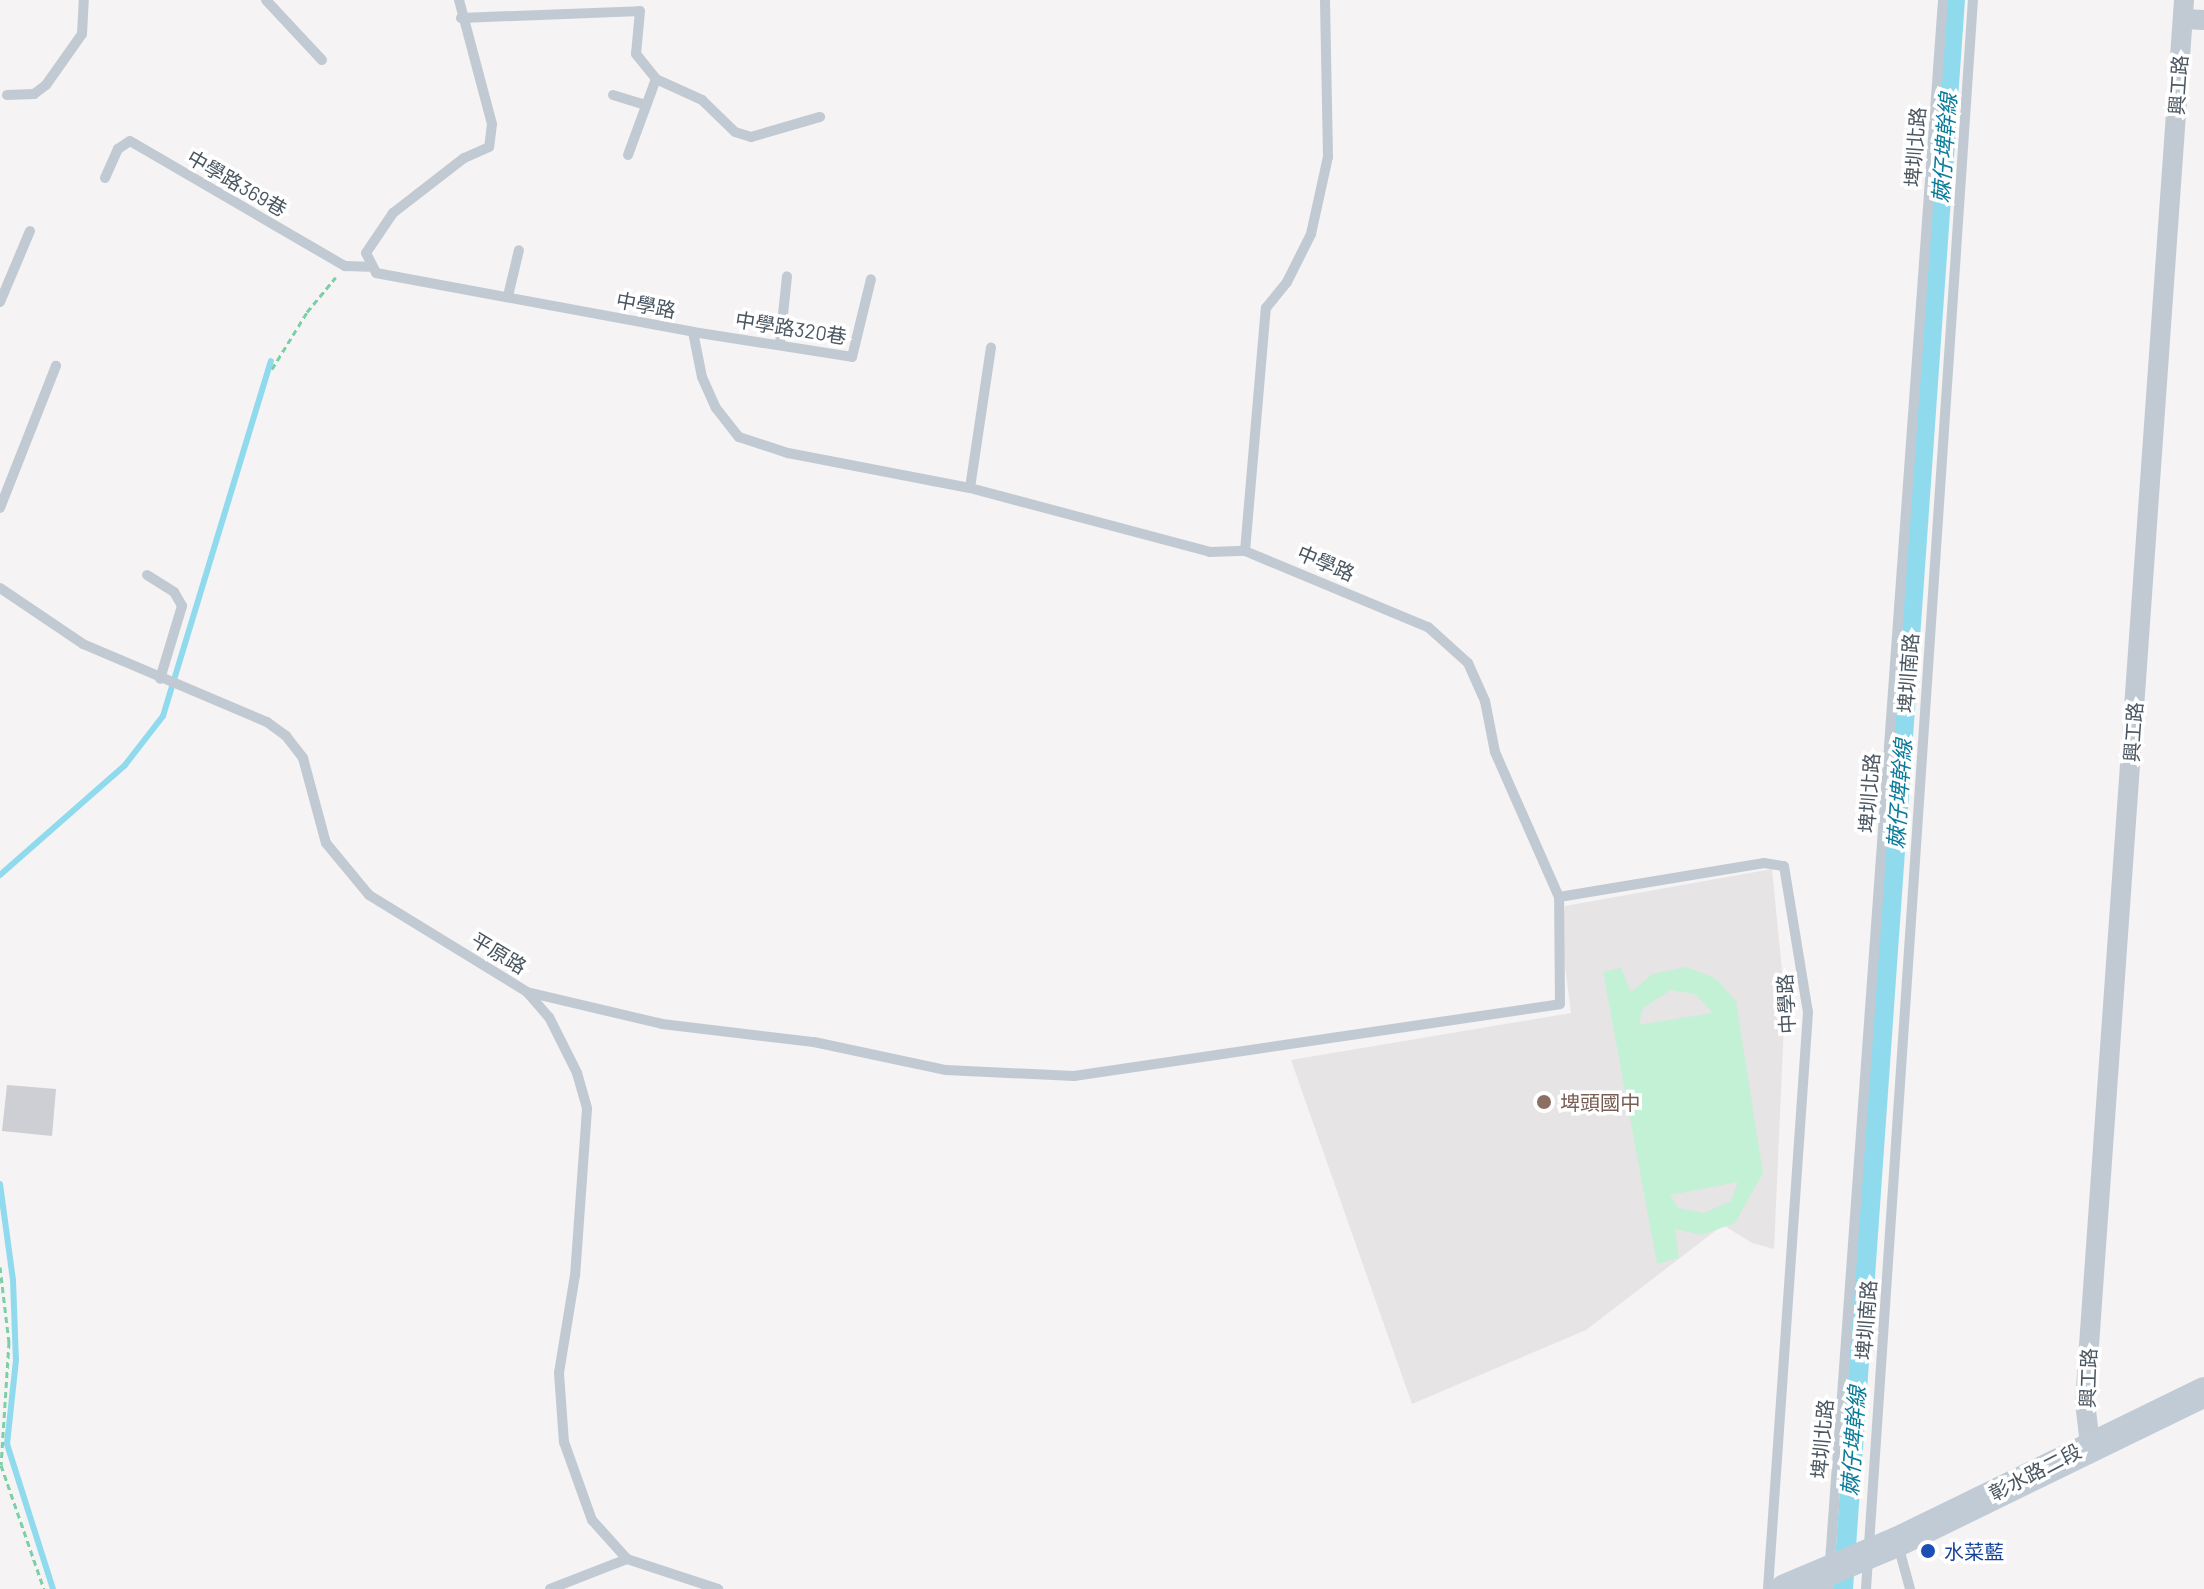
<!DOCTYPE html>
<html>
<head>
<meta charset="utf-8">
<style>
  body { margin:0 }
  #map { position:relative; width:2204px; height:1589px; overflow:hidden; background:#f5f3f3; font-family:Barlow,"Noto Sans TC",sans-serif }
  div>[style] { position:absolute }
  .education>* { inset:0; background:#e6e4e5 }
  .green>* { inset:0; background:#c3f1d5 }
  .stream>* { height:6px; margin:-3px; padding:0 3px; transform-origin:3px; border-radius:3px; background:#90daee }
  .canal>* { height:20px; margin:-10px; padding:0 10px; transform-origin:10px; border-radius:10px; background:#90daee }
  .building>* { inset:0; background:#cdcfd5 }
  .path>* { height:3px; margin-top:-1.5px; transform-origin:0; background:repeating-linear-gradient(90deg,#7ad0a6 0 6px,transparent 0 10px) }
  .lane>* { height:10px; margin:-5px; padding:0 5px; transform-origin:5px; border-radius:5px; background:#c1cad2 }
  .street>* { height:20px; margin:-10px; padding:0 10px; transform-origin:10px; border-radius:10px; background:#c1cad2 }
  .secondary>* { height:30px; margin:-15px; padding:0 15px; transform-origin:15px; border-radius:15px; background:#c1cbd6 }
  .dots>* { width:22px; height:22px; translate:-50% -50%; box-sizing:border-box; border:4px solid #fff; border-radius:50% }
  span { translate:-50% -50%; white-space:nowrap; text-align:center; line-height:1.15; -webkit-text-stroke:7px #fff; paint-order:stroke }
  .street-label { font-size:20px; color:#4a5661 }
  .education-label { font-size:20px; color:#785e54 }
  .left { translate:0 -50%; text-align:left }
  .transit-label { font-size:20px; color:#164399 }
  .water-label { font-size:22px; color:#0c7c9b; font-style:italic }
</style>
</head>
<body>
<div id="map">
  <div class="education">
    <div style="clip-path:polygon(1772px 869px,1785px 1001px,1774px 1249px,1752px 1243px,1723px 1225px,1586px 1330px,1412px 1404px,1291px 1060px,1571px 1013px,1560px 928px,1565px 906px)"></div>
  </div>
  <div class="green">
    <div style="clip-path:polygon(evenodd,1686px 967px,1715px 978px,1736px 1001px,1763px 1173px,1735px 1223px,1702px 1235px,1675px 1229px,1679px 1258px,1657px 1264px,1603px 972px,1621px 968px,1631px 992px,1652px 974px,1686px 967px,1671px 990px,1695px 994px,1713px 1013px,1639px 1025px,1643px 1008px,1671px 990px,1686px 967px,1738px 1182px,1731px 1201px,1704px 1213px,1678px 1208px,1670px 1195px,1738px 1182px)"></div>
  </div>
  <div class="stream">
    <div style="left:0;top:875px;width:167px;rotate:-41.3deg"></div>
    <div style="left:125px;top:765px;width:62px;rotate:-52.2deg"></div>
    <div style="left:163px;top:716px;width:371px;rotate:-73.1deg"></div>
    <div style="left:0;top:1184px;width:97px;rotate:82.3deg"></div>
    <div style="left:13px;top:1280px;width:80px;rotate:87.9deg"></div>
    <div style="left:16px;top:1360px;width:84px;rotate:96.1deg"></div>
    <div style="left:7px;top:1444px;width:152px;rotate:72.4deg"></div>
  </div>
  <div class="canal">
    <div style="left:1843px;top:1589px;width:1593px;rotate:-85.97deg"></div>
  </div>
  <div class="building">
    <div style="clip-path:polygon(7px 1085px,56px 1089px,52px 1136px,2px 1131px)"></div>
  </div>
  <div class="path">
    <div style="left:272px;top:369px;width:67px;rotate:-58.4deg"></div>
    <div style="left:307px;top:312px;width:45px;rotate:-50.4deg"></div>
    <div style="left:0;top:1267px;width:76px;rotate:83.2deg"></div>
    <div style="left:9px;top:1342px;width:123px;rotate:93.7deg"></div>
    <div style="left:1px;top:1465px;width:131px;rotate:70.9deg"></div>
  </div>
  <div class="lane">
    <div style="left:266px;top:0;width:82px;rotate:47deg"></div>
    <div style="left:459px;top:0;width:128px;rotate:75.1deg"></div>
    <div style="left:492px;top:124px;width:23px;rotate:97deg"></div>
    <div style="left:489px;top:147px;width:27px;rotate:156deg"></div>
    <div style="left:464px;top:158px;width:90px;rotate:142.2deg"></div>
    <div style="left:393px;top:213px;width:48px;rotate:124deg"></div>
    <div style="left:366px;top:253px;width:22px;rotate:63deg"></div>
    <div style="left:376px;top:273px;width:322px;rotate:10.5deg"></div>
    <div style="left:693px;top:332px;width:46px;rotate:78.7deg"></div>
    <div style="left:702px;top:377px;width:34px;rotate:66deg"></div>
    <div style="left:716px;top:408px;width:37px;rotate:52deg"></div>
    <div style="left:739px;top:437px;width:52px;rotate:18.1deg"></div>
    <div style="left:788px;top:453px;width:185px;rotate:10.9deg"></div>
    <div style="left:970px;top:488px;width:248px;rotate:14.9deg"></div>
    <div style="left:1210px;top:552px;width:35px;rotate:-2deg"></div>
    <div style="left:1245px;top:551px;width:198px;rotate:22.6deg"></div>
    <div style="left:1428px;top:627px;width:54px;rotate:42deg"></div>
    <div style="left:1468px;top:663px;width:42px;rotate:65.9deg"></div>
    <div style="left:1485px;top:701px;width:52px;rotate:78.9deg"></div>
    <div style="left:1495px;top:752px;width:158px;rotate:66.2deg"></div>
    <div style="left:1559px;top:897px;width:208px;rotate:-9.4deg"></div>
    <div style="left:1764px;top:863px;width:20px;rotate:9deg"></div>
    <div style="left:1784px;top:866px;width:148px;rotate:80.7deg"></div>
    <div style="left:1808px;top:1012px;width:578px;rotate:93.97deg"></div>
    <div style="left:461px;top:18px;width:179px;rotate:-2.2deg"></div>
    <div style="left:640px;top:11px;width:43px;rotate:95.3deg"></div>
    <div style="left:636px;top:54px;width:32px;rotate:51deg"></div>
    <div style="left:656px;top:79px;width:51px;rotate:24.5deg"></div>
    <div style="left:702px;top:100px;width:46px;rotate:44.1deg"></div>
    <div style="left:735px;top:132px;width:17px;rotate:17deg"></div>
    <div style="left:751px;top:137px;width:72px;rotate:-16.2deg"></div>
    <div style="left:7px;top:95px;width:27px;rotate:-2deg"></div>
    <div style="left:34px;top:94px;width:15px;rotate:-37deg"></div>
    <div style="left:46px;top:85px;width:62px;rotate:-54.8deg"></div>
    <div style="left:82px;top:34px;width:34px;rotate:-87deg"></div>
    <div style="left:613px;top:95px;width:34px;rotate:17deg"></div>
    <div style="left:628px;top:155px;width:81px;rotate:-69.8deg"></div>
    <div style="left:105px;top:178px;width:32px;rotate:-66deg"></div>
    <div style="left:118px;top:149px;width:14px;rotate:-34deg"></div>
    <div style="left:130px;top:141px;width:249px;rotate:30.2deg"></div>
    <div style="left:345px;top:266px;width:24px;rotate:2deg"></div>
    <div style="left:508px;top:296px;width:47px;rotate:-76.6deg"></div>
    <div style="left:0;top:302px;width:77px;rotate:-67.1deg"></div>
    <div style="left:693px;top:332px;width:161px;rotate:8.9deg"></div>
    <div style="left:852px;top:357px;width:80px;rotate:-76.3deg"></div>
    <div style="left:780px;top:343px;width:67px;rotate:-84deg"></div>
    <div style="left:970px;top:488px;width:142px;rotate:-81.5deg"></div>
    <div style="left:0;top:508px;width:153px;rotate:-68.5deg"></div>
    <div style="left:1245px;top:551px;width:244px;rotate:-85.1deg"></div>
    <div style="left:1266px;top:308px;width:33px;rotate:-51deg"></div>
    <div style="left:1287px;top:282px;width:54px;rotate:-63.4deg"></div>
    <div style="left:1311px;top:234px;width:79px;rotate:-77.6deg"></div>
    <div style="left:1328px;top:157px;width:157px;rotate:-91.1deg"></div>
    <div style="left:147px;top:575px;width:32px;rotate:32deg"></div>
    <div style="left:174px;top:592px;width:16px;rotate:60deg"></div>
    <div style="left:182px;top:606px;width:76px;rotate:106.8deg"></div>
    <div style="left:0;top:588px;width:100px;rotate:34deg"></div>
    <div style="left:83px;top:644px;width:200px;rotate:23deg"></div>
    <div style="left:267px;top:722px;width:24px;rotate:36deg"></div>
    <div style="left:286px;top:736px;width:28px;rotate:52deg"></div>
    <div style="left:303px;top:758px;width:88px;rotate:74.9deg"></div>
    <div style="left:326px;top:843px;width:67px;rotate:50.4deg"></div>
    <div style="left:369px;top:895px;width:185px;rotate:31.5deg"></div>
    <div style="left:527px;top:992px;width:33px;rotate:49deg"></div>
    <div style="left:549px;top:1017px;width:63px;rotate:63.4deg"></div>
    <div style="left:577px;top:1073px;width:37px;rotate:74deg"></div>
    <div style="left:587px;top:1109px;width:166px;rotate:94.1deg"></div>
    <div style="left:575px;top:1275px;width:99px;rotate:99.3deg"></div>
    <div style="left:559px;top:1373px;width:69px;rotate:85.9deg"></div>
    <div style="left:564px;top:1442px;width:83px;rotate:70.3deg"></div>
    <div style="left:592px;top:1520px;width:52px;rotate:48.1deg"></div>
    <div style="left:627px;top:1559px;width:96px;rotate:18.2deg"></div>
    <div style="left:527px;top:992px;width:139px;rotate:13.3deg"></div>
    <div style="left:662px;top:1024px;width:153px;rotate:6.8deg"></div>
    <div style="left:814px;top:1042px;width:135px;rotate:12deg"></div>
    <div style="left:946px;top:1070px;width:128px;rotate:2.7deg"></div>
    <div style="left:1074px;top:1076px;width:491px;rotate:-8.4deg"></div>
    <div style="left:1560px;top:1004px;width:107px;rotate:-90.5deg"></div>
    <div style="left:1898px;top:1545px;width:46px;rotate:74.7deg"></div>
    <div style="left:550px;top:1589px;width:83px;rotate:-21.3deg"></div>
    <div style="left:1828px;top:1589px;width:1593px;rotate:-85.86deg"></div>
    <div style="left:1866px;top:1589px;width:1593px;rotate:-86.15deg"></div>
  </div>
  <div class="street">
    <div style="left:2183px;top:19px;width:21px;rotate:3deg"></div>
    <div style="left:2090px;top:1444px;width:42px;rotate:-96.8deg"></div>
    <div style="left:2085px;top:1402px;width:1405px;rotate:-85.96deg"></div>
  </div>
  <div class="secondary">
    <div style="left:1785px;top:1589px;width:121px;rotate:-22.8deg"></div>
    <div style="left:1897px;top:1542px;width:342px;rotate:-26deg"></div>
  </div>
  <div class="dots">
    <div style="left:1544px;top:1102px;background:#8d6e63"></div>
    <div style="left:1928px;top:1551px;background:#1a4fb4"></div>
  </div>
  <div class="street-label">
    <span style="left:2178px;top:85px;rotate:-86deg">興工路</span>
    <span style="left:1915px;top:147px;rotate:-86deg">埤圳北路</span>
    <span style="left:237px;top:183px;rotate:30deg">中學路369巷</span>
    <span style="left:646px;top:305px;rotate:11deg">中學路</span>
    <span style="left:791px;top:328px;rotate:9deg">中學路320巷</span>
    <span style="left:1326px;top:563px;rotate:23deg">中學路</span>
    <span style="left:1908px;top:673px;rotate:-86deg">埤圳南路</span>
    <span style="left:2133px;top:732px;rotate:-86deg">興工路</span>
    <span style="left:1869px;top:793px;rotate:-86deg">埤圳北路</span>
    <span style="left:499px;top:953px;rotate:31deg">平原路</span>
    <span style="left:1786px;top:1004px;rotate:-93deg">中學路</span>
    <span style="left:1866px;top:1320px;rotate:-86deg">埤圳南路</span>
    <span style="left:2088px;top:1378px;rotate:-88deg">興工路</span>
    <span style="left:1822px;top:1439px;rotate:-85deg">埤圳北路</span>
    <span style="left:2035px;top:1472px;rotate:-27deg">彰水路二段</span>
  </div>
  <div class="education-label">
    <span class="left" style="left:1560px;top:1102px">埤頭國中</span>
  </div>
  <div class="transit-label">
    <span class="left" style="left:1944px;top:1551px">水菜藍</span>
  </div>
  <div class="water-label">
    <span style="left:1944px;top:148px;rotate:-86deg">棘仔埤幹線</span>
    <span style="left:1899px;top:794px;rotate:-86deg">棘仔埤幹線</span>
    <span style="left:1853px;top:1441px;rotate:-86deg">棘仔埤幹線</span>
  </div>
</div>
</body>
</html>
